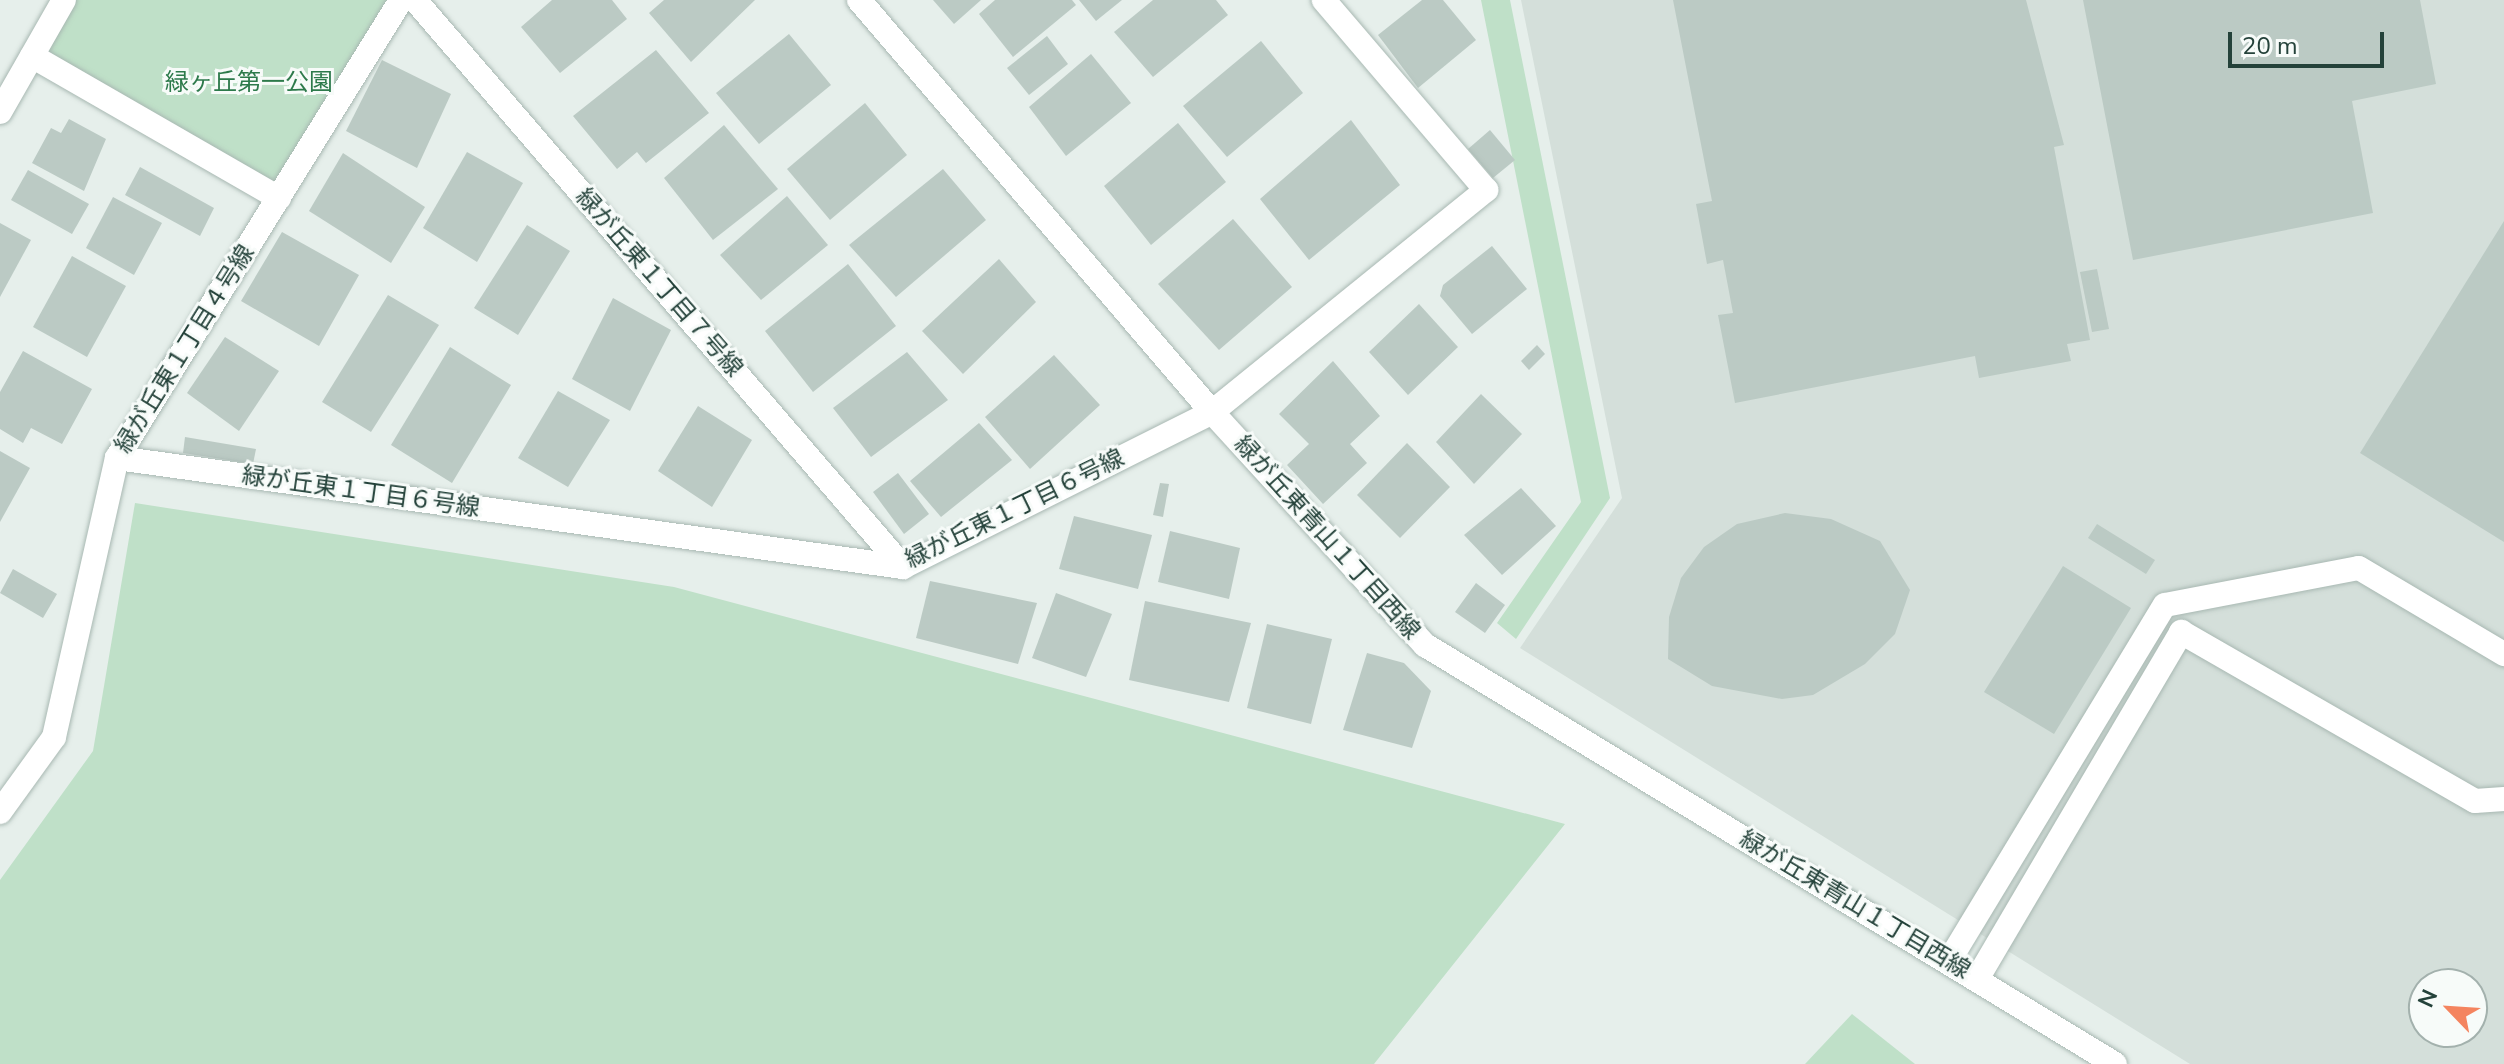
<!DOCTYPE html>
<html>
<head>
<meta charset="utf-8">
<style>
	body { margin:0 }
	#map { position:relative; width:2504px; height:1064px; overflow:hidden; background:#e6efeb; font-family:"Nunito Sans","Noto Sans JP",sans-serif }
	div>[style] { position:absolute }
	.built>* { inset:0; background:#d4dfda }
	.green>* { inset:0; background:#bfe0c8 }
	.building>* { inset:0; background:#bbcac4 }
	.roads { filter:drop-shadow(0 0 2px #a8b8b2) drop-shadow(0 0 2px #a8b8b2) }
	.lane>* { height:24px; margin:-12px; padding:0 12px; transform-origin:12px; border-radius:12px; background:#fff }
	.street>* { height:24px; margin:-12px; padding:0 12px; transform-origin:12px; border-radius:12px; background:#fff }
	.secondary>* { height:24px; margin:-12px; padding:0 12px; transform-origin:12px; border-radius:12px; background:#fff }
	span { translate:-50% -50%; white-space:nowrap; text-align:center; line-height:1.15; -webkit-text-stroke:6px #f7fbf9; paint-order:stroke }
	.park-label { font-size:24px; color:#2d7a4b }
	.street-label { font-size:24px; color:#24423a }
	.north { position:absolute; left:2408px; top:968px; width:80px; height:80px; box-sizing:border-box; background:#f7fbf9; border:2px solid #a3b1ad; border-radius:50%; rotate:295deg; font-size:22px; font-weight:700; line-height:32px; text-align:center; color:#24423a }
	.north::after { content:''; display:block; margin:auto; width:28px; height:36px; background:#f4845f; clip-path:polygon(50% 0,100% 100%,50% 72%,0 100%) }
	.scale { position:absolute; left:2228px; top:32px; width:156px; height:36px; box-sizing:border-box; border:4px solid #24423a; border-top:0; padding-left:10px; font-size:24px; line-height:28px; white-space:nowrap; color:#24423a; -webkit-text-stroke:6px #f7fbf9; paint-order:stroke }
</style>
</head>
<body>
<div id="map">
	<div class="built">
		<i style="clip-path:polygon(evenodd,1521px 0,2504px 0,2504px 1064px,2190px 1064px,1520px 648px,1622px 498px,1521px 0,2424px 984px,2472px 984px,2472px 1032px,2424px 1032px,2424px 984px)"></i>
	</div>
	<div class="green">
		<i style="clip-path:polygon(64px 0,390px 0,279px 198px,32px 56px)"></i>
		<i style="clip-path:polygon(1481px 0,1510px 0,1610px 498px,1516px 639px,1497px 623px,1581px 502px)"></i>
		<i style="clip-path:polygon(135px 503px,674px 587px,1565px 824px,1374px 1064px,0 1064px,0 880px,93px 751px)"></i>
		<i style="clip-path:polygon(1852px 1014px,1915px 1064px,1805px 1064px)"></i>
	</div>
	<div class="building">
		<i style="clip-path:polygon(552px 0,612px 0,627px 19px,560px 73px,521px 27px)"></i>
		<i style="clip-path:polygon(664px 0,755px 0,691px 62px,649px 13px)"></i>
		<i style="clip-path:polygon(933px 0,981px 0,954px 24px)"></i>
		<i style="clip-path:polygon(995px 0,1072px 0,1076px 5px,1013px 57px,979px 14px)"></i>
		<i style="clip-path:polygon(1079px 0,1122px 0,1096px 21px)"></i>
		<i style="clip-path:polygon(1153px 0,1216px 0,1228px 15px,1153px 77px,1114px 32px)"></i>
		<i style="clip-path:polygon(1422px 0,1443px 0,1476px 40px,1418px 88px,1378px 35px)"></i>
		<i style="clip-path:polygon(1673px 0,2026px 0,2064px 145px,2054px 147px,2090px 340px,2067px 344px,2071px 361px,1979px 378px,1975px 356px,1735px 403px,1718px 315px,1733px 313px,1723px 260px,1707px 264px,1696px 204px,1712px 201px)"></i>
		<i style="clip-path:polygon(2083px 0,2420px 0,2436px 84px,2352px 101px,2373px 213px,2133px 260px)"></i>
		<i style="clip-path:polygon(789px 34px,831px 85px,759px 144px,716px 93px)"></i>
		<i style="clip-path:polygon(1047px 36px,1068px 64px,1029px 95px,1007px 68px)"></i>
		<i style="clip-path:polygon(1261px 41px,1303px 93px,1227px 157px,1183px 106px)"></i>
		<i style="clip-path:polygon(656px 50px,709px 113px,646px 163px,637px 152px,617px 169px,573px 116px)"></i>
		<i style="clip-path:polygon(1091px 54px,1131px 103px,1066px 156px,1029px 107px)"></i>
		<i style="clip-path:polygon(382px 60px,451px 94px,417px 168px,346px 131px)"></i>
		<i style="clip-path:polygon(865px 103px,907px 155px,830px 220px,787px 169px)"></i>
		<i style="clip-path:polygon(69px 119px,106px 139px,84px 191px,32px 163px,51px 128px,61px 133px)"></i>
		<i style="clip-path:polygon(1351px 120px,1400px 185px,1309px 260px,1260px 199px)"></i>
		<i style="clip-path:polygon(1178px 123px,1226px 182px,1151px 245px,1104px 186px)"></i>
		<i style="clip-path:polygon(724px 125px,778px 189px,713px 240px,664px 178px)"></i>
		<i style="clip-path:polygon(1490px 130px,1515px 160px,1493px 178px,1468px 149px)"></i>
		<i style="clip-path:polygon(467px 152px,523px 183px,477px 262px,423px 228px)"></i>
		<i style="clip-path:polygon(343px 153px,425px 207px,391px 263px,309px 211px)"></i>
		<i style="clip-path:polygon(140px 167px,214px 208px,200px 236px,125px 195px)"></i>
		<i style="clip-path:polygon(943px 169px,986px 220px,896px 297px,849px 245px)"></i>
		<i style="clip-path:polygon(28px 170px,89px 204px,72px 234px,11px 200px)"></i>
		<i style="clip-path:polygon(787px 196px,828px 245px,761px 300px,720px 255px)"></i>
		<i style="clip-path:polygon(113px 197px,162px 223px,134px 275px,86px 248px)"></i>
		<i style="clip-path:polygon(1233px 219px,1292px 287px,1219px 350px,1158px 284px)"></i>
		<i style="clip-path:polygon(2504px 221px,2504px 542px,2360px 453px)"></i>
		<i style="clip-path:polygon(0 223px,31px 240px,0 297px)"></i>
		<i style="clip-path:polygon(527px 225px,570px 251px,518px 335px,474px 308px)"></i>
		<i style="clip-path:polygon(282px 232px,359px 275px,319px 346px,241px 301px)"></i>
		<i style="clip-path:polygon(1492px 246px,1527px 289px,1472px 334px,1440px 296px,1443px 285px)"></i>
		<i style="clip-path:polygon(72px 256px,126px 286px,87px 357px,33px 327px)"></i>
		<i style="clip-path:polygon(999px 259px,1036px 302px,963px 374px,922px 331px)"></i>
		<i style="clip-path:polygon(848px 264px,896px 326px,813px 392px,765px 331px)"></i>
		<i style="clip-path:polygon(2097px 269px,2109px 329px,2092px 332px,2080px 272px)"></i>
		<i style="clip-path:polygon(388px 295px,439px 325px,371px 432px,322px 402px)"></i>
		<i style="clip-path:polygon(613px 298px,671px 330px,630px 411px,572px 379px)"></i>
		<i style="clip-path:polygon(1419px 304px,1458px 347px,1408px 395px,1369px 352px)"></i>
		<i style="clip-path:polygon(225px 337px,279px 371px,239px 431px,187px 393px)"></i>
		<i style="clip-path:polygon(1537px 345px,1545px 354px,1529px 370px,1521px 361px)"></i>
		<i style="clip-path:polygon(450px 347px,511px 385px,452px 483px,391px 445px)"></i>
		<i style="clip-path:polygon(23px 351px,92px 389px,62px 444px,31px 428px,23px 443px,0 429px,0 392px)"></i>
		<i style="clip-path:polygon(907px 352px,948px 400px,871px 457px,833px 408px)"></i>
		<i style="clip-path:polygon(1054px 355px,1100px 405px,1030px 469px,985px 417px)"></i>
		<i style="clip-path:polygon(1333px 361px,1380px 416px,1350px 444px,1367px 463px,1323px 504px,1287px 465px,1309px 444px,1279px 414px)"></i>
		<i style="clip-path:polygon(558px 391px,610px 420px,568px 487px,518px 458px)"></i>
		<i style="clip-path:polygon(1481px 394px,1522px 434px,1474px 484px,1436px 442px)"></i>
		<i style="clip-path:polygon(698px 406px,752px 440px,712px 507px,658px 471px)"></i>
		<i style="clip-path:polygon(979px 423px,1012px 460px,941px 517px,910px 481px)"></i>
		<i style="clip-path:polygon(185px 437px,256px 449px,253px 464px,183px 453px)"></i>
		<i style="clip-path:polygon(1407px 443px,1450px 487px,1400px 538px,1357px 495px)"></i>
		<i style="clip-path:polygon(0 451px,30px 468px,0 522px)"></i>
		<i style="clip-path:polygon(898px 473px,929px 514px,904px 534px,873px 492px)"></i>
		<i style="clip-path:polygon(1160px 483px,1169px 484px,1163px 517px,1153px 515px)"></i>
		<i style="clip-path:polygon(1521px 488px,1556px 526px,1502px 575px,1464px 535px)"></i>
		<i style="clip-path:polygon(1785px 513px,1831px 519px,1880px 541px,1910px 590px,1895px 634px,1865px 664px,1813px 695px,1782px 699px,1712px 686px,1668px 659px,1669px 617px,1681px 578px,1704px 547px,1737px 524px)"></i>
		<i style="clip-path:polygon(1074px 516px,1152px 535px,1138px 589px,1059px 569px)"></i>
		<i style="clip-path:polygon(2097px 524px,2155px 560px,2146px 574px,2088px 538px)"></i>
		<i style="clip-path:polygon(1170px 531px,1240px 548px,1229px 599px,1158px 582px)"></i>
		<i style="clip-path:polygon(2063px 566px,2131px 608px,2054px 734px,1984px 692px)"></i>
		<i style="clip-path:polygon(13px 569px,57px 594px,43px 618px,0 593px)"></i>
		<i style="clip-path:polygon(930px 581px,1037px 603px,1018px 664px,916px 638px)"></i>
		<i style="clip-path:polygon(1476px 583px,1505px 605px,1485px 633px,1455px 612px)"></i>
		<i style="clip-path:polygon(1056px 593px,1112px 614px,1086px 677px,1032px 658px)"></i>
		<i style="clip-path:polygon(1145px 601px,1251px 623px,1229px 702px,1129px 680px)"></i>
		<i style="clip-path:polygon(1267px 624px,1332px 639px,1311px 724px,1247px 708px)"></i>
		<i style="clip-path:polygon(1367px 653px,1404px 663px,1431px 691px,1412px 748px,1343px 730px)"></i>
	</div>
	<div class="roads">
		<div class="lane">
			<i style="left:1949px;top:961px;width:416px;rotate:-58.8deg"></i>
			<i style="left:2165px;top:605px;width:197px;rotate:-10.8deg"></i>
			<i style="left:2359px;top:568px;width:169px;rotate:30.7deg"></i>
			<i style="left:1977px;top:979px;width:403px;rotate:-59.5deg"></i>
			<i style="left:2181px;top:632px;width:339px;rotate:29.9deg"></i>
			<i style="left:2475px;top:801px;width:29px;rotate:-4deg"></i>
		</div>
		<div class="street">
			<i style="left:415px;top:0;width:748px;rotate:49.28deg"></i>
			<i style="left:32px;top:56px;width:285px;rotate:29.9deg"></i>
			<i style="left:0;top:112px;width:129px;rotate:-60.3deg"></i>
			<i style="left:117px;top:458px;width:794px;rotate:7.9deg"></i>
			<i style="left:903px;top:567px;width:346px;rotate:-26.6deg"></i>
			<i style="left:1212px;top:412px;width:353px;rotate:-39deg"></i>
			<i style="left:1486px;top:190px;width:250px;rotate:-130.5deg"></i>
			<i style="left:0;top:812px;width:92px;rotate:-54.2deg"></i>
			<i style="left:54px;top:737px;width:286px;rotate:-77.3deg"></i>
			<i style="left:117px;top:458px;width:539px;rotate:-58.2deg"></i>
		</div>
		<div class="secondary">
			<i style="left:859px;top:0;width:543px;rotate:49.41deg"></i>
			<i style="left:1212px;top:412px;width:316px;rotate:47.6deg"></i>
			<i style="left:1425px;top:645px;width:807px;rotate:31.27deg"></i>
		</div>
	</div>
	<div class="park-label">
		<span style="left:249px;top:83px">緑ヶ丘第一公園</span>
	</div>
	<div class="street-label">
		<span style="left:659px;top:283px;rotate:49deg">緑が丘東１丁目７号線</span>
		<span style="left:185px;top:349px;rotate:-58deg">緑が丘東１丁目４号線</span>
		<span style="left:361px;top:492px;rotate:8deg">緑が丘東１丁目６号線</span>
		<span style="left:1015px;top:509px;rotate:-26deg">緑が丘東１丁目６号線</span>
		<span style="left:1327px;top:538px;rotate:48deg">緑が丘東青山１丁目西線</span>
		<span style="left:1855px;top:905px;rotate:31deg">緑が丘東青山１丁目西線</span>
	</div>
	<div class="north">N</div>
	<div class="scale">20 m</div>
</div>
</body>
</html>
